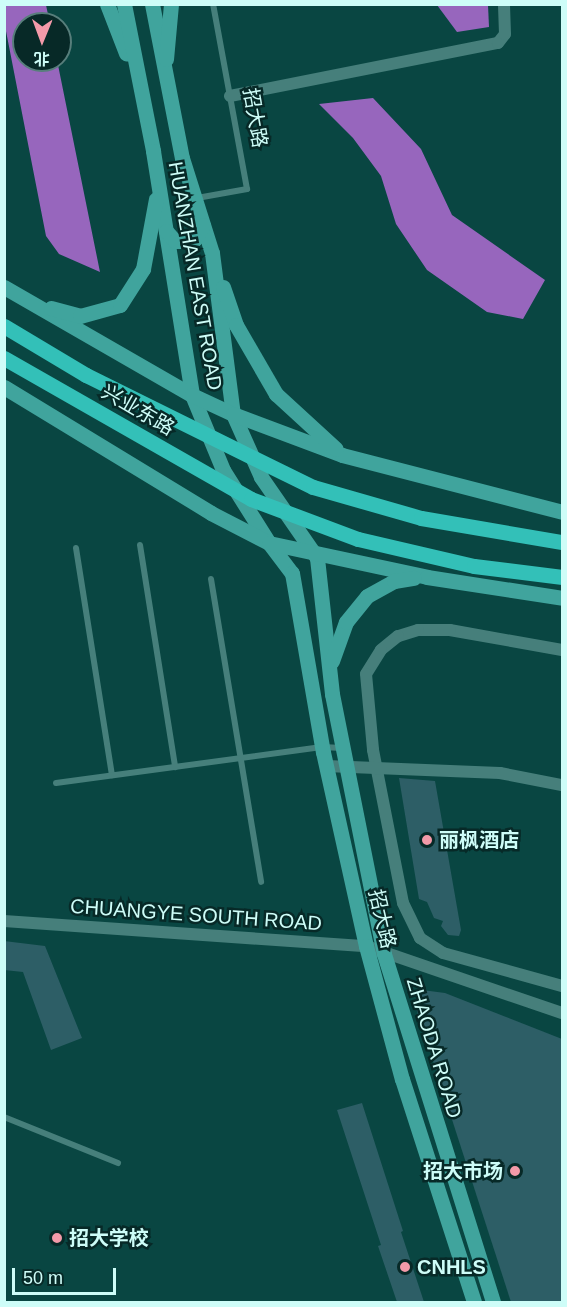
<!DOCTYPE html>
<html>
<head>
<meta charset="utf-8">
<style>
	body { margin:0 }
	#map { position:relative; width:567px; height:1307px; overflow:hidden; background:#094642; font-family:Helvetica,"Noto Sans SC",sans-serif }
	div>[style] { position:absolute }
	.water>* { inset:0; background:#9766bd }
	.building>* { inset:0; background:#2d5e66 }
	.lane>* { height:6px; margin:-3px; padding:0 3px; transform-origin:3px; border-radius:3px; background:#467f7b }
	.street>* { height:12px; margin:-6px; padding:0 6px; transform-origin:6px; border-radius:6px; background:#467f7b }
	.secondary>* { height:15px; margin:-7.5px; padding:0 7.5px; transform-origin:7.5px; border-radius:7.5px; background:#40a49d }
	.primary-bridge>* { height:15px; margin:-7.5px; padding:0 7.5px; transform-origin:7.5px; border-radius:7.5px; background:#33c0b8 }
	.dots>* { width:16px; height:16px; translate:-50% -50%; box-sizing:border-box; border:3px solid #072927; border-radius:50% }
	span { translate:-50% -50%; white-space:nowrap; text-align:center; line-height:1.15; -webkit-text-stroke:5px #072927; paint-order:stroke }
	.street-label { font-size:20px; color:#cefdf8 }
	.poi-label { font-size:20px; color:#cefdf8; font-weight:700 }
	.left { translate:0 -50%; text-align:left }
	.right { translate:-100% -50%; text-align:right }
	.frame { position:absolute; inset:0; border:6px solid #cefdf8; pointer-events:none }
	.north { position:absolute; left:12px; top:12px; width:60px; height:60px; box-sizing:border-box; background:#072927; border:2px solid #577e7b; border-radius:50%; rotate:181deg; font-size:16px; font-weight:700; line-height:24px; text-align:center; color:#cefdf8 }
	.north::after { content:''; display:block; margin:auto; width:21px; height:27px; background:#f39aa9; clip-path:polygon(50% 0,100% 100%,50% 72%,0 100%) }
	.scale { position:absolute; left:12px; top:1268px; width:104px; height:27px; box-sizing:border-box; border:3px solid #cefdf8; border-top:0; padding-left:8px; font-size:18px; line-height:21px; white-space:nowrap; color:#cefdf8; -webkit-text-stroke:4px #072927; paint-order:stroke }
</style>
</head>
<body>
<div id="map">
	<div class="water">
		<i style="clip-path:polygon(4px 5px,46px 5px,50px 24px,24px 24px,24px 60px,57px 60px,100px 272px,59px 254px,46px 236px,5px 26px)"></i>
		<i style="clip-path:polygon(437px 5px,488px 5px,489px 27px,457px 32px)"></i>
		<i style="clip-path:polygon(373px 98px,421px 149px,452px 215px,545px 280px,523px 319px,487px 312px,427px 270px,396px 224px,381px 176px,353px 138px,319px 104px)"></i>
	</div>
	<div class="building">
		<i style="clip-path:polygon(399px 778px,435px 781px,461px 930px,459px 936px,448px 935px,441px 926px,443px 921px,434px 918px,427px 902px,419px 899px)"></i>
		<i style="clip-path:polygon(4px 941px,45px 946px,82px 1038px,51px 1050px,23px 972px,4px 970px)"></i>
		<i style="clip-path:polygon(422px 990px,445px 993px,562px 1039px,562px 1302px,511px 1302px,414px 1002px)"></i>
		<i style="clip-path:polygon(362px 1103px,403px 1231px,401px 1232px,424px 1302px,397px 1302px,378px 1246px,381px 1245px,337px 1110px)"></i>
	</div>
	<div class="lane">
		<i style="left:197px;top:198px;width:51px;rotate:-10.2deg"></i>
		<i style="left:247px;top:189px;width:188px;rotate:-100.4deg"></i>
		<i style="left:140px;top:545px;width:225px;rotate:81deg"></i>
		<i style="left:76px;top:548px;width:230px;rotate:81deg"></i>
		<i style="left:211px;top:579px;width:307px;rotate:80.6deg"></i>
		<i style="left:56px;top:783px;width:268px;rotate:-7.7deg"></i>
		<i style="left:322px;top:747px;width:20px;rotate:3deg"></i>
		<i style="left:4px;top:1117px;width:123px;rotate:22deg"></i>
	</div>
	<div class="street">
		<i style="left:230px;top:96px;width:273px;rotate:-11.2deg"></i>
		<i style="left:498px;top:43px;width:11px;rotate:-52deg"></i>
		<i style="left:505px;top:34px;width:30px;rotate:-92deg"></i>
		<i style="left:562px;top:650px;width:114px;rotate:-169.9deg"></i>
		<i style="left:450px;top:630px;width:32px;rotate:180deg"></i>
		<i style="left:418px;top:630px;width:21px;rotate:163deg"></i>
		<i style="left:398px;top:636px;width:22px;rotate:141deg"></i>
		<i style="left:381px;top:650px;width:28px;rotate:122deg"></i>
		<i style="left:366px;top:674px;width:76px;rotate:84.7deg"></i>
		<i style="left:373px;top:750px;width:156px;rotate:78.9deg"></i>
		<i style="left:403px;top:903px;width:39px;rotate:64deg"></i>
		<i style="left:420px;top:938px;width:27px;rotate:33deg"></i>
		<i style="left:443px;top:953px;width:123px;rotate:15.5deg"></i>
		<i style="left:326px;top:766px;width:174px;rotate:2.3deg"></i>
		<i style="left:500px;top:773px;width:63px;rotate:11deg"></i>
		<i style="left:4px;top:921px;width:363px;rotate:4deg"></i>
		<i style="left:366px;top:946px;width:207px;rotate:18.9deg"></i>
	</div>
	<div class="secondary">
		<i style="left:107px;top:4px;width:53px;rotate:68.8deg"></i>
		<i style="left:124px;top:4px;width:150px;rotate:78.8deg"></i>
		<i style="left:153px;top:151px;width:247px;rotate:80.9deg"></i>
		<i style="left:192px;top:395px;width:81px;rotate:67.5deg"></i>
		<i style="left:223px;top:470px;width:86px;rotate:57.8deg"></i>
		<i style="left:269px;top:543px;width:38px;rotate:53deg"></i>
		<i style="left:292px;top:573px;width:182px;rotate:80.2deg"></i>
		<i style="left:323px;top:752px;width:199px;rotate:77.5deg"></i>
		<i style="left:366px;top:946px;width:138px;rotate:74.9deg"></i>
		<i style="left:402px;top:1079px;width:234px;rotate:72.1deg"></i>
		<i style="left:152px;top:4px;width:157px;rotate:79deg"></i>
		<i style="left:182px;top:158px;width:100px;rotate:72.5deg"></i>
		<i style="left:212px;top:253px;width:162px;rotate:82.6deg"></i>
		<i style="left:233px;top:414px;width:69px;rotate:66deg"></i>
		<i style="left:261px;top:477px;width:98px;rotate:55.3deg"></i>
		<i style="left:317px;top:558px;width:137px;rotate:83.7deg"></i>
		<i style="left:332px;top:694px;width:265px;rotate:78.7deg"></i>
		<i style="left:384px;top:954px;width:365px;rotate:72.6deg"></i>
		<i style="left:166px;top:59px;width:55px;rotate:-84.8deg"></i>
		<i style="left:166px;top:231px;width:13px;rotate:48deg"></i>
		<i style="left:175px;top:241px;width:13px"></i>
		<i style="left:188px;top:241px;width:7px;rotate:-16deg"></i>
		<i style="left:195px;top:239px;width:16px;rotate:-60deg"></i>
		<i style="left:4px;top:287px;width:217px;rotate:29.9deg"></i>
		<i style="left:192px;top:395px;width:45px;rotate:24.9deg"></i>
		<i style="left:233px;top:414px;width:116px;rotate:20.6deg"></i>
		<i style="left:342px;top:455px;width:227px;rotate:14.5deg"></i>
		<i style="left:223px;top:287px;width:40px;rotate:71.1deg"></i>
		<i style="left:236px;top:325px;width:80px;rotate:59.9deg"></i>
		<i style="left:276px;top:394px;width:81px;rotate:42.5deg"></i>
		<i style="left:51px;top:308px;width:30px;rotate:15deg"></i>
		<i style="left:80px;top:316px;width:41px;rotate:-15.4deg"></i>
		<i style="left:120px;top:305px;width:43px;rotate:-57.4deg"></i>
		<i style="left:143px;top:269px;width:71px;rotate:-79.5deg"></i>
		<i style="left:4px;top:387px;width:242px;rotate:31.3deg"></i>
		<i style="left:211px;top:513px;width:65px;rotate:27.3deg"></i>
		<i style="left:269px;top:543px;width:162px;rotate:12.1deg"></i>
		<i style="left:427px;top:577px;width:137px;rotate:8.8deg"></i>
		<i style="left:332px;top:661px;width:41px;rotate:-70.3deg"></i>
		<i style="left:346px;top:622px;width:33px;rotate:-51deg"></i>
		<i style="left:367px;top:596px;width:31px;rotate:-29deg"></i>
		<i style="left:394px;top:581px;width:20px;rotate:-9deg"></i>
	</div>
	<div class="primary-bridge">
		<i style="left:4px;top:326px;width:96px;rotate:30.9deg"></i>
		<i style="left:86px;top:375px;width:253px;rotate:26.3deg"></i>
		<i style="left:313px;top:487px;width:112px;rotate:16deg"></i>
		<i style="left:421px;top:518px;width:143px;rotate:9.7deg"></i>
		<i style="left:4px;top:358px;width:284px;rotate:29.7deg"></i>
		<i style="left:251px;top:499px;width:114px;rotate:20.5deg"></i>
		<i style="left:358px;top:539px;width:119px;rotate:13.1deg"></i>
		<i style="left:474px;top:566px;width:89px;rotate:7.1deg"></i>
	</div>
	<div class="dots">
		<i style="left:427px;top:840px;background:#f39aa9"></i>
		<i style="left:515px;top:1171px;background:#f39aa9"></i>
		<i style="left:57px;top:1238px;background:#f39aa9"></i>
		<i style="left:405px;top:1267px;background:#f39aa9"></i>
	</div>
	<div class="street-label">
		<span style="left:255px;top:118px;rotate:80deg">招大路</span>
		<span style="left:195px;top:276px;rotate:80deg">HUANZHAN EAST ROAD</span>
		<span style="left:138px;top:410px;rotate:30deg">兴业东路</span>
		<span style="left:196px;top:915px;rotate:4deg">CHUANGYE SOUTH ROAD</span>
		<span style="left:382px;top:919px;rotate:77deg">招大路</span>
		<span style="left:434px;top:1048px;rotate:73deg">ZHAODA ROAD</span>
	</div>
	<div class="poi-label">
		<span class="left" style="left:439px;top:840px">丽枫酒店</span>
		<span class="right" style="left:503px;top:1171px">招大市场</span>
		<span class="left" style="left:69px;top:1238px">招大学校</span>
		<span class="left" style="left:417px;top:1267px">CNHLS</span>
	</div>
	<div class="frame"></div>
	<div class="north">北</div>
	<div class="scale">50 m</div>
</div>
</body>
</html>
